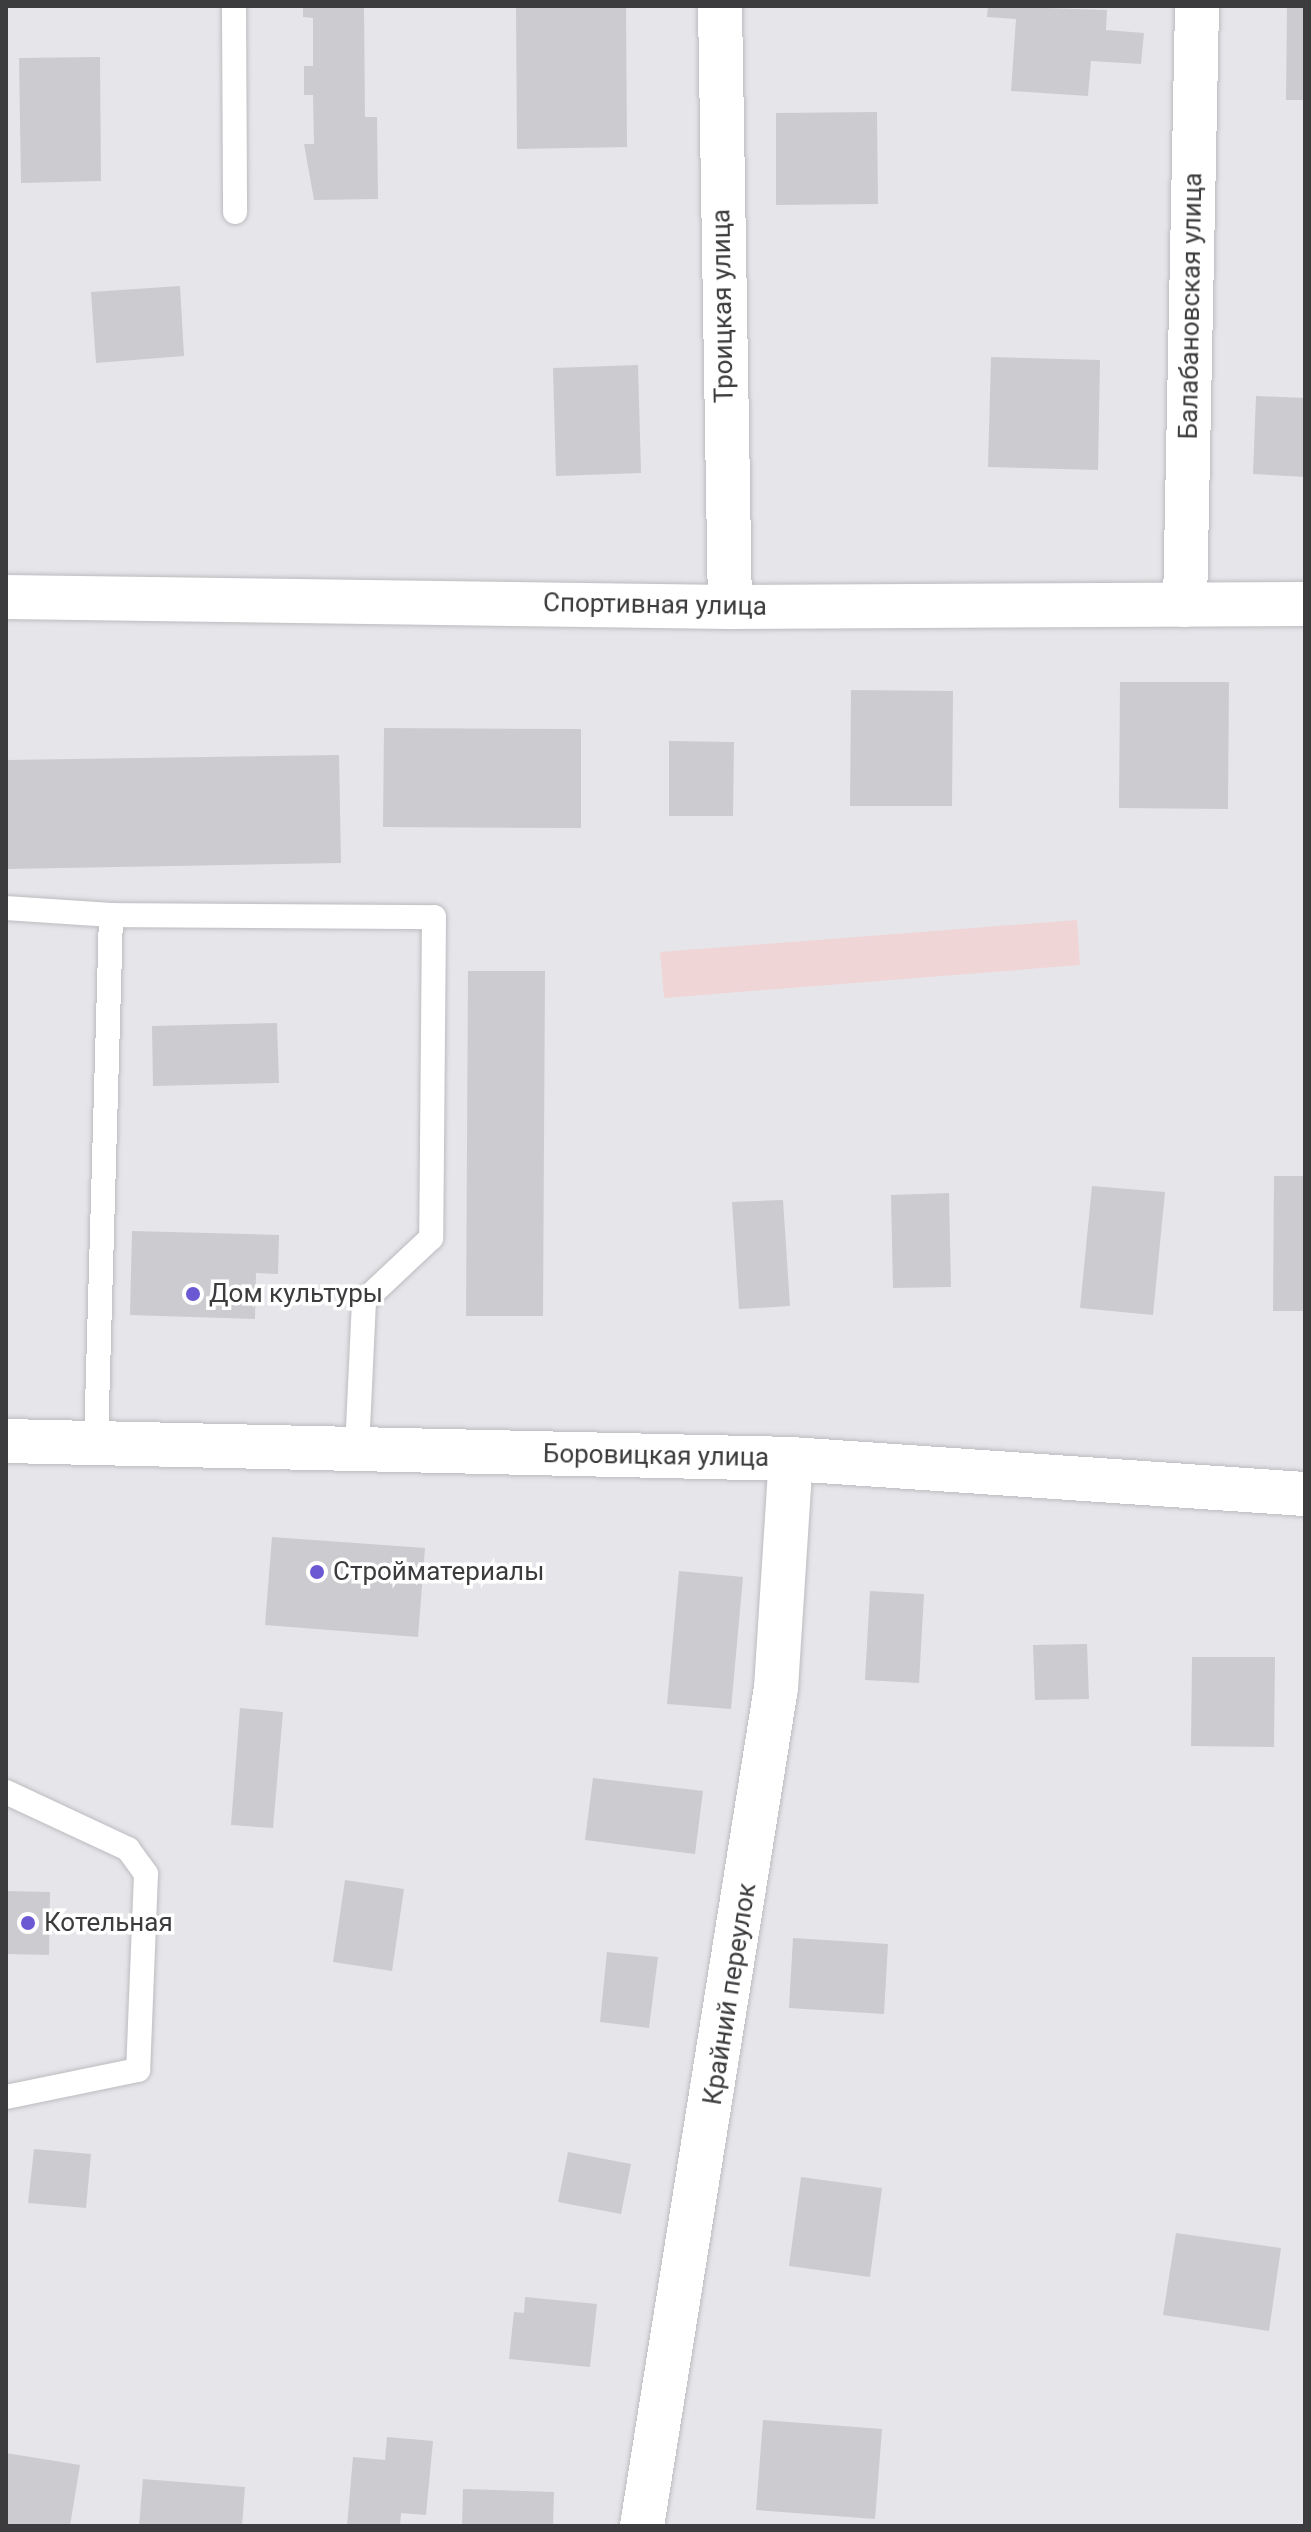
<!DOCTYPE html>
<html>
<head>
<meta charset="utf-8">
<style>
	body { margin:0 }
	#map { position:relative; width:1311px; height:2532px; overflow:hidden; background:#e6e6ea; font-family:Roboto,sans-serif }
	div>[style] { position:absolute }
	.industrial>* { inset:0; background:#f0d5d7 }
	.building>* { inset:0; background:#cccbcf }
	.roads { filter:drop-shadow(0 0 2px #bcbcc0) drop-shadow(0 0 2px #bcbcc0) }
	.service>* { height:24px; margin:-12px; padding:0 12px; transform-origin:12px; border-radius:12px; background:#fff }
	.minor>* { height:44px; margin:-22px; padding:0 22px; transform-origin:22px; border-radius:22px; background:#fff }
	.tertiary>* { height:44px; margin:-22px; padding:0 22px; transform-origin:22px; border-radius:22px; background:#fff }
	.dots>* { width:22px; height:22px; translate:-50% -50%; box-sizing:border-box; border:4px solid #fff; border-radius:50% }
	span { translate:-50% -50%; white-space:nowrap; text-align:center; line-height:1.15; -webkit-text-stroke:7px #fff; paint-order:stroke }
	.street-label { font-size:26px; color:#3c3c3e }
	.poi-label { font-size:26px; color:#3c3c3e }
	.left { translate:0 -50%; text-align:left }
	.frame { position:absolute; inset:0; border:8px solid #3c3c3e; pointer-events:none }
</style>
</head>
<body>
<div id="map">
	<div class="industrial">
		<i style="clip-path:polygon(1077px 920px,1080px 965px,664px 998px,660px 952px)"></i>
	</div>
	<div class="building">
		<i style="clip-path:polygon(303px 6px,364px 6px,365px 117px,377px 117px,378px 199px,314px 200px,304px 144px,314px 144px,313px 95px,304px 95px,304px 66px,313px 66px,313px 18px,303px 17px)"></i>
		<i style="clip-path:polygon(516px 6px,626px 6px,627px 147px,517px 149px)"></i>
		<i style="clip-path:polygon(988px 6px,1107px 10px,1106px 30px,1144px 33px,1141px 64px,1091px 61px,1088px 96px,1011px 91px,1016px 19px,987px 17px)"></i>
		<i style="clip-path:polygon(1287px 6px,1305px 6px,1305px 100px,1286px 100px)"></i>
		<i style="clip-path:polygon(100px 57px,101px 181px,21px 183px,19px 58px)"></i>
		<i style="clip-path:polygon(877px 112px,878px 204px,776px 205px,776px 113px)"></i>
		<i style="clip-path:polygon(180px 286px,184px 356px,96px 363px,91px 292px)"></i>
		<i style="clip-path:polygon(991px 357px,1100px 360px,1098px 470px,988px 467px)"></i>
		<i style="clip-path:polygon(638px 365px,641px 473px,556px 476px,553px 368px)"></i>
		<i style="clip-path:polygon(1256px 396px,1305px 398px,1305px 477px,1253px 474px)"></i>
		<i style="clip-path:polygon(1120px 682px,1229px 682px,1228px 809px,1119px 808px)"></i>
		<i style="clip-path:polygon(851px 690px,953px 691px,952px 806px,850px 806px)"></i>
		<i style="clip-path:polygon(384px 728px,581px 729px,581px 828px,383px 827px)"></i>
		<i style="clip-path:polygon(669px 741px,734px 742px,733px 816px,669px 816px)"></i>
		<i style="clip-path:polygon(339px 755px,341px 863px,6px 869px,6px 760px)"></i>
		<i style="clip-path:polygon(468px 971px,545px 971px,543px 1316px,466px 1316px)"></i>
		<i style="clip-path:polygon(277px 1023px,279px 1083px,153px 1086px,152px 1026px)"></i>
		<i style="clip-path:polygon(1274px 1176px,1305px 1176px,1305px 1311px,1273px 1311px)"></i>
		<i style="clip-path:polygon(1092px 1186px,1165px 1192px,1153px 1315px,1080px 1308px)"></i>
		<i style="clip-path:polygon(949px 1193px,951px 1287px,893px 1288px,891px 1195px)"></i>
		<i style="clip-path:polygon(783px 1200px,790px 1306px,739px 1309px,732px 1202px)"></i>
		<i style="clip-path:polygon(132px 1231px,279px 1235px,278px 1274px,256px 1273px,255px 1319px,130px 1315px)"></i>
		<i style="clip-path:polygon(272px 1537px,425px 1548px,418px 1637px,265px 1625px)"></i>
		<i style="clip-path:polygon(679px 1571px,743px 1577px,731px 1709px,667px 1704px)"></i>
		<i style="clip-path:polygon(870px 1591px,924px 1594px,919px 1683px,865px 1680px)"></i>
		<i style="clip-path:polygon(1087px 1644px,1089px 1699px,1035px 1700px,1033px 1645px)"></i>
		<i style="clip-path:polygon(1192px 1657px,1275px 1657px,1274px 1747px,1191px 1746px)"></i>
		<i style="clip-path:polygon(240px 1708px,283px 1712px,273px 1828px,231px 1825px)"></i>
		<i style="clip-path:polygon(593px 1778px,703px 1791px,695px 1854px,585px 1840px)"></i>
		<i style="clip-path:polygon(345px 1880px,404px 1889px,392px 1971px,333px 1962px)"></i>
		<i style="clip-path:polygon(6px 1891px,50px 1892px,49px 1955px,6px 1954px)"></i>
		<i style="clip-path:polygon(793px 1938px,888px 1944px,884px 2014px,789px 2008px)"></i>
		<i style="clip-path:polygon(607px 1952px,658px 1957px,649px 2028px,600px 2022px)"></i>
		<i style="clip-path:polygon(34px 2149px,91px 2154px,86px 2208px,28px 2203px)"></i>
		<i style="clip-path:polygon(568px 2152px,631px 2164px,621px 2214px,558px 2202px)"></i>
		<i style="clip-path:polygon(801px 2177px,882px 2188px,870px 2277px,789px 2266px)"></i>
		<i style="clip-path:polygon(1176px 2233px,1281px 2248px,1269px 2331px,1163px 2315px)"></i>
		<i style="clip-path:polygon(525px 2297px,597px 2304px,590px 2367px,509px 2359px,514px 2312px,524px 2313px)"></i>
		<i style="clip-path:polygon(763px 2420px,882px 2429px,875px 2519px,756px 2510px)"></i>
		<i style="clip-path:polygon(387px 2437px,433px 2441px,426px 2515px,401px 2513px,400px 2526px,347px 2526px,353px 2457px,385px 2460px)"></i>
		<i style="clip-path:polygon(6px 2453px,80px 2465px,70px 2526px,6px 2526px)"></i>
		<i style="clip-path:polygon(143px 2479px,245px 2487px,242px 2526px,139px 2526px)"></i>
		<i style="clip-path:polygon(463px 2489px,554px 2492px,553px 2526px,462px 2526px)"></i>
	</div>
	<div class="roads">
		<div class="service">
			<i style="left:234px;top:6px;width:206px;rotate:89.7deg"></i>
			<i style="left:6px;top:908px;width:105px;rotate:3.8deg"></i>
			<i style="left:96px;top:1443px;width:528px;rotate:-88.37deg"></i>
			<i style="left:111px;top:915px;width:323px;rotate:0.4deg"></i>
			<i style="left:434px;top:917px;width:321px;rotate:90.5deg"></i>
			<i style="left:431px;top:1238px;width:92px;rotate:136.8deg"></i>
			<i style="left:364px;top:1301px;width:148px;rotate:92.7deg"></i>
			<i style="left:6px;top:1792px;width:135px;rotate:25deg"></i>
			<i style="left:128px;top:1849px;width:31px;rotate:54deg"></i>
			<i style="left:146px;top:1874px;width:196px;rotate:92.3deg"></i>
			<i style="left:138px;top:2070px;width:135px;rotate:168.4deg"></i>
		</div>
		<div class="minor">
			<i style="left:720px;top:6px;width:601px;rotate:89.05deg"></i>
			<i style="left:6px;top:597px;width:724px;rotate:0.79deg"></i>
			<i style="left:730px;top:607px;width:575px;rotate:-0.3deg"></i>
			<i style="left:1185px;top:605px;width:599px;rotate:-88.85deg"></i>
			<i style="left:642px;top:2526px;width:849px;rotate:-80.92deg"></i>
			<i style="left:776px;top:1688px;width:229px;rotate:-86.3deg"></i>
		</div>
		<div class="tertiary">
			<i style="left:6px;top:1441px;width:785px;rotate:1.31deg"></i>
			<i style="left:791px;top:1459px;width:515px;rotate:3.9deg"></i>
		</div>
	</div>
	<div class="dots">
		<i style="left:193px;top:1294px;background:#6b59d3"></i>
		<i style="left:317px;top:1572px;background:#6b59d3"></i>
		<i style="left:28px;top:1923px;background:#6b59d3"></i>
	</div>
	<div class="street-label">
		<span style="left:723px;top:306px;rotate:-91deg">Троицкая улица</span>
		<span style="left:1191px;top:306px;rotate:-89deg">Балабановская улица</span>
		<span style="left:655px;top:605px;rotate:1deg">Спортивная улица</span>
		<span style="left:656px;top:1456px;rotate:1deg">Боровицкая улица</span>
		<span style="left:730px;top:1994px;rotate:-81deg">Крайний переулок</span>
	</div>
	<div class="poi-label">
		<span class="left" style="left:209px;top:1294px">Дом культуры</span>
		<span class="left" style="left:333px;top:1572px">Стройматериалы</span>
		<span class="left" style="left:44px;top:1923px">Котельная</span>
	</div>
	<div class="frame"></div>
</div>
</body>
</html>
